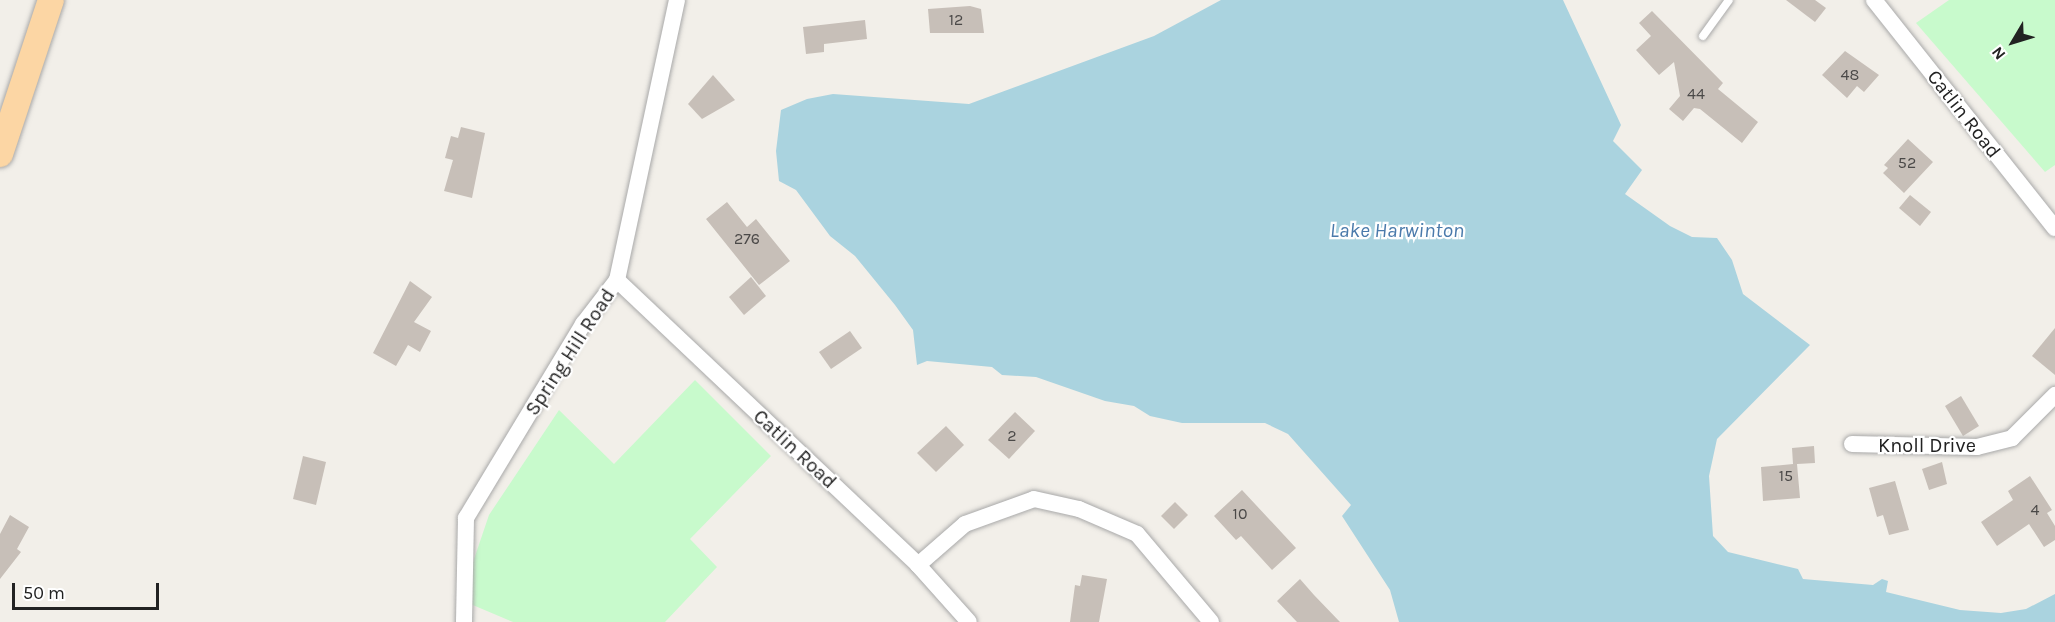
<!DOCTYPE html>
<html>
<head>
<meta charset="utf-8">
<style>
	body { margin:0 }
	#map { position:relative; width:2055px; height:622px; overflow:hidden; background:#f2efe9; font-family:Karla,sans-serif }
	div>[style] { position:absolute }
	.park>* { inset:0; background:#c8facc }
	.water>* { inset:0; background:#aad3df }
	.building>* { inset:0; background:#c7bfb8 }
	.roads { filter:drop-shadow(0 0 2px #a9a9a9) drop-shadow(0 0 2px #a9a9a9) }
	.lane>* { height:8px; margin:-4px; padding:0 4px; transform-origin:4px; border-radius:4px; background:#fff }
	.street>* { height:16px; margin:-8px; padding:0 8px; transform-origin:8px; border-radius:8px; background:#fff }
	.primary>* { height:26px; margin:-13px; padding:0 13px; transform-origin:13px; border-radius:13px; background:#fcd6a4 }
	span { translate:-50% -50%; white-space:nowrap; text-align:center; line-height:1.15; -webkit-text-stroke:4.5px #fff; paint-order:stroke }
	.number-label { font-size:16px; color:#4b4948 }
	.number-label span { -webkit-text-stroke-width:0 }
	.street-label { font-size:20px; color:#222 }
	.water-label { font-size:21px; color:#4a7aab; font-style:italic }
	.north { position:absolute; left:1983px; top:12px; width:60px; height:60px; -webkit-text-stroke:4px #fff; paint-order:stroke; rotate:232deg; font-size:16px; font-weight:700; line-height:24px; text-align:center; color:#222 }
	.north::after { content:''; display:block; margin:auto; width:21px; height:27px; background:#222; clip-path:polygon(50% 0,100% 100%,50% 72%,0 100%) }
	.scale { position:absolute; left:12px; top:583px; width:147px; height:27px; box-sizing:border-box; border:3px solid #222; border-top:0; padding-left:8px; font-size:18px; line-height:21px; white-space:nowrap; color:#222; -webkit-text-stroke:4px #fff; paint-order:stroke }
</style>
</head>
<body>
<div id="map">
	<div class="park">
		<i style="clip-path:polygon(1949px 0,2055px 0,2055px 165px,2045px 172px,1916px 23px)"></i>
		<i style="clip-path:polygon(695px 380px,771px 456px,690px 539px,717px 567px,665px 622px,513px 622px,468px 603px,472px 565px,489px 515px,559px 410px,614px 464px)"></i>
	</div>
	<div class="water">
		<i style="clip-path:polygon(1221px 0,1563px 0,1621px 125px,1613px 141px,1642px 170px,1625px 194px,1670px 226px,1692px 237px,1717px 238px,1732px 260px,1743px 294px,1810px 345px,1717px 439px,1709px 476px,1713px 536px,1728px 552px,1798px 569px,1803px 579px,1873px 585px,1882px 579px,1888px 581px,1886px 592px,1960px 610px,2001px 613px,2026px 609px,2055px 594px,2055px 622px,1399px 622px,1390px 590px,1342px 516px,1351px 505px,1288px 434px,1265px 423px,1182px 423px,1150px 416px,1134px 406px,1105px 401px,1036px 377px,1002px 375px,992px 367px,927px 361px,917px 365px,913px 330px,895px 305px,855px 256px,830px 236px,796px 190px,779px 181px,776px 151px,781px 110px,807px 99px,833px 94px,969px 104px,1154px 36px)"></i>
	</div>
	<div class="building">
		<i style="clip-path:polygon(1786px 0,1815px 0,1826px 8px,1815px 22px)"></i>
		<i style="clip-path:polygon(970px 6px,981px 9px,984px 33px,930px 33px,928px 9px)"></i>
		<i style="clip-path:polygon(1652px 11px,1723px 83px,1718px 89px,1758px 122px,1742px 143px,1700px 109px,1694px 108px,1683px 121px,1669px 109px,1680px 96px,1674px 62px,1659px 75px,1636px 50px,1651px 36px,1639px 23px)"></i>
		<i style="clip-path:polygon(865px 20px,867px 39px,824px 44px,824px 52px,806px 54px,803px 27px)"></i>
		<i style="clip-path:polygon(1845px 51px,1879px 75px,1864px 92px,1857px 86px,1847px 98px,1822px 75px)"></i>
		<i style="clip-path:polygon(713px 75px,735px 100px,702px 119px,688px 104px)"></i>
		<i style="clip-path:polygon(461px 127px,485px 133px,472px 198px,444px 191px,453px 160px,445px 158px,451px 136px,458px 138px)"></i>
		<i style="clip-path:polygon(1908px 139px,1933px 162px,1904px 193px,1883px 173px,1888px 168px,1884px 165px)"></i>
		<i style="clip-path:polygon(1910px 195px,1931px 212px,1920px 226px,1899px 208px)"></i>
		<i style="clip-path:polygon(727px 202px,747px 227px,756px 219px,790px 261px,759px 285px,706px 219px)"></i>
		<i style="clip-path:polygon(751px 277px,766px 296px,744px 315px,729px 297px)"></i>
		<i style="clip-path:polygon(410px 281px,432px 297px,414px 322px,431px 331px,420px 352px,408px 345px,396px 366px,373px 353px)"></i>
		<i style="clip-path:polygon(2055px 328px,2055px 375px,2032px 356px)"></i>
		<i style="clip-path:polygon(850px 331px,862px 348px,831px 369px,819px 352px)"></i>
		<i style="clip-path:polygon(1961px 396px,1979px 426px,1963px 436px,1945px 406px)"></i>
		<i style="clip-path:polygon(1015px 412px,1035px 431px,1009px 459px,988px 440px)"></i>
		<i style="clip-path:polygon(946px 426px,964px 445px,936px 472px,917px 453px)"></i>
		<i style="clip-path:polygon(1814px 446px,1815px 463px,1797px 464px,1800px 498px,1763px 501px,1761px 467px,1793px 464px,1792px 448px)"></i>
		<i style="clip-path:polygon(303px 456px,326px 462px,316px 505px,293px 499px)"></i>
		<i style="clip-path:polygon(1942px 462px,1947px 484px,1929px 490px,1922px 469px)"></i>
		<i style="clip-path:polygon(2030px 476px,2052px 510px,2047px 513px,2055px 526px,2055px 540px,2044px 547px,2029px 524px,1997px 546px,1981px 522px,2013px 500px,2008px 491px)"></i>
		<i style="clip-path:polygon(1895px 481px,1909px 530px,1889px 535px,1883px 515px,1877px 517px,1869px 488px)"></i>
		<i style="clip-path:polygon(1242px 490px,1296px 548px,1272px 570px,1241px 536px,1236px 540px,1214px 516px)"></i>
		<i style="clip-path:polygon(1175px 502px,1188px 515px,1174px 529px,1161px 516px)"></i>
		<i style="clip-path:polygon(10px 515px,29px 527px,17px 549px,21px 552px,0 579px,0 534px)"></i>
		<i style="clip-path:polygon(1082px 575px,1107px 579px,1099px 622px,1070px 622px,1075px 585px,1080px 586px)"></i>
		<i style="clip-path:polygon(1300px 579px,1314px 595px,1340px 622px,1297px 622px,1277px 601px)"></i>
	</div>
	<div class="roads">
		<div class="lane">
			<i style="left:1703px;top:36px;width:44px;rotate:-54.2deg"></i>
		</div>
		<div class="street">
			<i style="left:1874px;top:0;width:291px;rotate:51.6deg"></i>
			<i style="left:617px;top:280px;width:415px;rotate:43.4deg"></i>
			<i style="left:918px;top:565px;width:76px;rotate:48.2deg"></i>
			<i style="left:1852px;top:444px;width:125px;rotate:1.4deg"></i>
			<i style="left:1977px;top:447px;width:36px;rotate:-14deg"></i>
			<i style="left:2012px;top:438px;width:61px;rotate:-45deg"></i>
			<i style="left:918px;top:565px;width:62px;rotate:-41.1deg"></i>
			<i style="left:965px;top:524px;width:73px;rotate:-19.9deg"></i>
			<i style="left:1034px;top:499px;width:46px;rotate:12.5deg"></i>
			<i style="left:1079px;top:509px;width:63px;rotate:23.3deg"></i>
			<i style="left:1137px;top:534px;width:115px;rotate:49.9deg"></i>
			<i style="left:464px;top:622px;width:104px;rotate:-88.9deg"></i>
			<i style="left:466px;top:518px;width:227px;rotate:-58.9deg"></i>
			<i style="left:583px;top:324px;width:56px;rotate:-52.3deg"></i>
			<i style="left:617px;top:280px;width:286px;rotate:-77.9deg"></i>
		</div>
		<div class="primary">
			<i style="left:0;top:154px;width:162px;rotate:-71.7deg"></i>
		</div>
	</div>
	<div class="number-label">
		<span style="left:956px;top:20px">12</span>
		<span style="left:1850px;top:75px">48</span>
		<span style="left:1696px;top:94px">44</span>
		<span style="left:1907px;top:163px">52</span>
		<span style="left:747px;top:239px">276</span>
		<span style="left:1012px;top:436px">2</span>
		<span style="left:1786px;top:476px">15</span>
		<span style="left:2035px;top:510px">4</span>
		<span style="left:1240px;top:514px">10</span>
	</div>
	<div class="street-label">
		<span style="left:1964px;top:114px;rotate:52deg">Catlin Road</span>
		<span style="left:570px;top:352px;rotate:-57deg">Spring Hill Road</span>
		<span style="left:1927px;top:445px">Knoll Drive</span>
		<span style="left:795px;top:449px;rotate:43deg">Catlin Road</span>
	</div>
	<div class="water-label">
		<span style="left:1397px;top:230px">Lake Harwinton</span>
	</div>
	<div class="north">N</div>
	<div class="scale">50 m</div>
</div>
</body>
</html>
